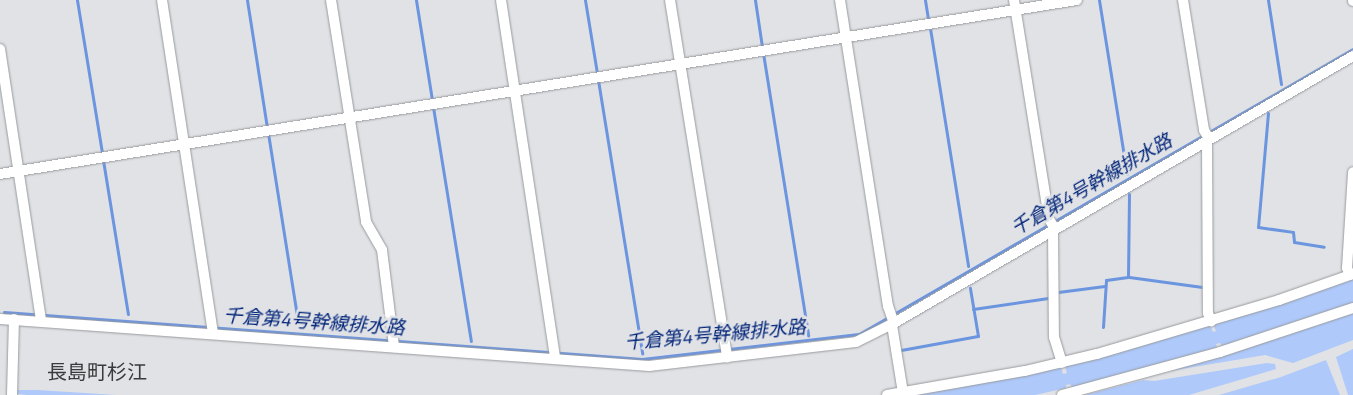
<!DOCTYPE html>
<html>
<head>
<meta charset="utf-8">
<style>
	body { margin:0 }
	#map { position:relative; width:1353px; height:395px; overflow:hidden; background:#e0e2e6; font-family:"Titillium Web","Noto Sans JP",sans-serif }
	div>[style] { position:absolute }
	.green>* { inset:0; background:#aec9fa }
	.stream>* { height:3px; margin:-1.5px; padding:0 1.5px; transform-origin:1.5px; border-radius:1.5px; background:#6c95e0 }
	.roads { filter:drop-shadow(0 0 1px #989a9d) drop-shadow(0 0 1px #989a9d) }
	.street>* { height:10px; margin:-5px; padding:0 5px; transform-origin:5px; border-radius:5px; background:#fff }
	span { translate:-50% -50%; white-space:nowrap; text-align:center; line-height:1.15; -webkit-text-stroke:5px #e0e2e6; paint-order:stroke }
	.water-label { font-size:19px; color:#002479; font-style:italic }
	.quarter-label { font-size:20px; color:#393a3b }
</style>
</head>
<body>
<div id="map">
	<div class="green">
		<i style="clip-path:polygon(1353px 277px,1353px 304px,1222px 346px,1220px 343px,1216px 344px,1217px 347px,1151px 367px,1072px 387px,1070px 384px,1066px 385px,1066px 388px,1035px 395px,908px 395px,1061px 367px,1063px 374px,1067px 373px,1065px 366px,1210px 325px,1213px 332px,1216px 331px,1213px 324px)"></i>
		<i style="clip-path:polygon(1353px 313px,1353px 340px,1293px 363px,1265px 355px,1170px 371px)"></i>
		<i style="clip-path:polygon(1353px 349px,1353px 395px,1348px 395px,1336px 357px)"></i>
		<i style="clip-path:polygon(1326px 360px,1340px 395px,1219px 395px,1281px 377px)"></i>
		<i style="clip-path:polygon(1267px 363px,1275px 364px,1276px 369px,1189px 395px,1085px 395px,1143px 380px,1154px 381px)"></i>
		<i style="clip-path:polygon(16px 390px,37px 390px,116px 395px,27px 395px,18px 394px)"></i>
	</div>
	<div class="stream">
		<i style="left:77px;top:0;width:154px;rotate:80.7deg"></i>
		<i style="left:247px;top:0;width:129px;rotate:81.1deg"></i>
		<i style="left:416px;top:0;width:101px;rotate:80.9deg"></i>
		<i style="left:585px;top:0;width:74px;rotate:80.7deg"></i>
		<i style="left:755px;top:0;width:48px;rotate:81.5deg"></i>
		<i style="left:925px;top:0;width:19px;rotate:81deg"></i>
		<i style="left:1099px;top:0;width:176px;rotate:80.9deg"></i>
		<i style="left:1268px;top:0;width:85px;rotate:81.2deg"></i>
		<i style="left:930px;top:28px;width:241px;rotate:80.9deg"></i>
		<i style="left:763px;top:53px;width:286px;rotate:80.9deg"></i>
		<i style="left:598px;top:80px;width:277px;rotate:80.8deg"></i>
		<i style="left:433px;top:107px;width:237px;rotate:80.8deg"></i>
		<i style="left:1268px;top:113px;width:114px;rotate:95deg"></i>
		<i style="left:1258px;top:227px;width:35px;rotate:8deg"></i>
		<i style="left:1293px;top:232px;width:10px;rotate:84deg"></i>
		<i style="left:1294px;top:242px;width:30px;rotate:9deg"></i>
		<i style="left:268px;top:133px;width:198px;rotate:81deg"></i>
		<i style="left:103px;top:160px;width:156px;rotate:80.8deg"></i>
		<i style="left:1129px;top:277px;width:74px;rotate:7.8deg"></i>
		<i style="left:1058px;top:292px;width:47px;rotate:-7.3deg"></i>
		<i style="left:973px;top:309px;width:76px;rotate:-8.3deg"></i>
		<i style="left:4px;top:312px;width:640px;rotate:4.21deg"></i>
		<i style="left:642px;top:359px;width:218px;rotate:-6.6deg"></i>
		<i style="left:859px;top:334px;width:570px;rotate:-29.98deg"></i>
		<i style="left:1103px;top:327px;width:47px;rotate:-86.3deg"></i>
		<i style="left:1106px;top:280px;width:22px;rotate:-8deg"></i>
		<i style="left:1128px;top:277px;width:83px;rotate:-89.3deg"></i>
		<i style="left:901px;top:350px;width:78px;rotate:-10.3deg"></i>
		<i style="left:978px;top:336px;width:49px;rotate:-99.5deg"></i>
	</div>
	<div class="roads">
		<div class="street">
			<i style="left:162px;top:0;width:337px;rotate:81.3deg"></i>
			<i style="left:331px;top:0;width:225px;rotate:81deg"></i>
			<i style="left:366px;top:222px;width:32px;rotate:60deg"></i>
			<i style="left:382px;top:250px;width:98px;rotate:82.9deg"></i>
			<i style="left:501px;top:0;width:363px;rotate:81.4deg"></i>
			<i style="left:670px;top:0;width:362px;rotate:80.9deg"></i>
			<i style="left:840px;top:0;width:310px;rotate:81.1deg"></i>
			<i style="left:888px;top:306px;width:18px;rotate:71deg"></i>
			<i style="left:1014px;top:0;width:222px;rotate:80.9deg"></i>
			<i style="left:1049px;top:219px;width:12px;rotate:59deg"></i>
			<i style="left:1183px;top:0;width:132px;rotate:80.8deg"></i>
			<i style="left:1204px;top:130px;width:10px;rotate:61deg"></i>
			<i style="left:1353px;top:0;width:1px;rotate:90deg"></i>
			<i style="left:0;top:49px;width:274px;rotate:81.4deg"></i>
			<i style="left:1207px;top:141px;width:172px;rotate:89.7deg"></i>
			<i style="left:1208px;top:313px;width:9px;rotate:69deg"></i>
			<i style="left:0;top:174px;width:1091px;rotate:-9.18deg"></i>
			<i style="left:1053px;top:230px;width:107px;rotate:89.5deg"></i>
			<i style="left:1054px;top:337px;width:27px;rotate:73deg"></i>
			<i style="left:1350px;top:275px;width:8px;rotate:-113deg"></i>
			<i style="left:1347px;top:268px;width:96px;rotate:-86.4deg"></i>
			<i style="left:0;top:319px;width:651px;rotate:4.14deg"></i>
			<i style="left:649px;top:366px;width:208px;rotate:-6.6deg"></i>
			<i style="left:856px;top:342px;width:42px;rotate:-26.6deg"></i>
			<i style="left:894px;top:323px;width:531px;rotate:-30.19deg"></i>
			<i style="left:892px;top:325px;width:69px;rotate:80.8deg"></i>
			<i style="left:12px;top:395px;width:76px;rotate:-88.5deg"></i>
			<i style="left:887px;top:395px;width:140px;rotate:-9.9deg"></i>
			<i style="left:1025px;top:371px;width:74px;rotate:-13.3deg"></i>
			<i style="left:1097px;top:354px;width:190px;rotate:-16.5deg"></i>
			<i style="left:1279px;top:300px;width:78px;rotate:-19.4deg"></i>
			<i style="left:1062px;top:395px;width:164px;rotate:-15.2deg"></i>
			<i style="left:1220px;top:352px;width:140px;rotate:-18.3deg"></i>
		</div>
	</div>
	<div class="water-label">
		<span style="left:1091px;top:184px;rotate:-30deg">千倉第4号幹線排水路</span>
		<span style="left:314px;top:321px;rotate:4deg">千倉第4号幹線排水路</span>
		<span style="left:715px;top:334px;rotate:-5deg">千倉第4号幹線排水路</span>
	</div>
	<div class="quarter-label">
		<span style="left:97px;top:371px">長島町杉江</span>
	</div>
</div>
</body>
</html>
